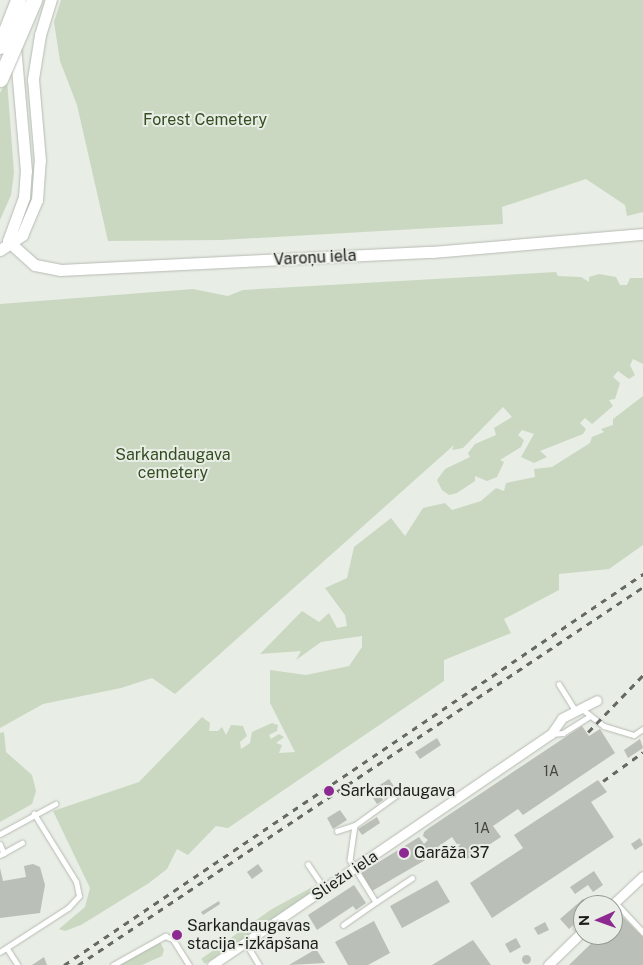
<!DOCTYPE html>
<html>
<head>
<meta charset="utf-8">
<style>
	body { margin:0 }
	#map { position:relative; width:643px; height:965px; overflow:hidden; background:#e8ede5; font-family:"Public Sans",sans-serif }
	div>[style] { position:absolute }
	.green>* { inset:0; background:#cad8c1 }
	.building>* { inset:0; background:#babfb7 }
	.round { border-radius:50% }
	.roads { filter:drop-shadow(0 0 1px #b6bbb3) drop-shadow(0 0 1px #b6bbb3) }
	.service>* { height:4.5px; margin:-2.25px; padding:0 2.25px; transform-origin:2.25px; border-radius:2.25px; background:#fff }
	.minor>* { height:9px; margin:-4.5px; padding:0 4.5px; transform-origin:4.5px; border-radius:4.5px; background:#fff }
	.tertiary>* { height:11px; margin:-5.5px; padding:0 5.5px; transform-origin:5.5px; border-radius:5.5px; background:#fff }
	.rail>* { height:2.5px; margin-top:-1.25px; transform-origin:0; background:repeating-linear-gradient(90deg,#656863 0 6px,transparent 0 12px) }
	.bridges { filter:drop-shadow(0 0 1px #b6bbb3) drop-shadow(0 0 1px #b6bbb3) }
	.primary-bridge>* { height:15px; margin:-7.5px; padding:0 7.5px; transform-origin:7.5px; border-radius:7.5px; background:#fff }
	.dots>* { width:14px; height:14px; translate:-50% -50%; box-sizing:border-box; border:2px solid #e8ede5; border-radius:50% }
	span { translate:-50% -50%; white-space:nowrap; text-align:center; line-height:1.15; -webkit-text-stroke:4px #e8ede5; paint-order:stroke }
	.number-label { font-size:14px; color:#444642 }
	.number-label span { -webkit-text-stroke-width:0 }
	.park-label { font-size:16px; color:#334d20 }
	.street-label { font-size:16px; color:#1c1e1b }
	.poi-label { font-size:16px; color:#1c1e1b }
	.left { translate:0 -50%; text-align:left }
	.north { position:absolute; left:573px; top:895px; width:50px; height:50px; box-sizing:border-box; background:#e8ede5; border:1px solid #969a94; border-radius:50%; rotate:268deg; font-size:14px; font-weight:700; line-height:20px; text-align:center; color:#1c1e1b }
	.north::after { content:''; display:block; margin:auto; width:18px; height:22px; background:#8d2a92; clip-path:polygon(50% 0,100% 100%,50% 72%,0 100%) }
</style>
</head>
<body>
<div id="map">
	<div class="green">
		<i style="clip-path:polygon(61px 0,643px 0,643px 212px,627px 216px,625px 205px,586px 179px,502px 207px,503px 224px,221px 240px,108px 241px,77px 105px,60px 61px,54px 22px)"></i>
		<i style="clip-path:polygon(7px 80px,14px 173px,11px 195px,0 220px,0 93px)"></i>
		<i style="clip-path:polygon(556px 272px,558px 276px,581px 277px,589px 282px,589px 277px,599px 274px,616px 277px,620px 285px,627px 285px,630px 278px,643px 278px,643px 364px,633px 359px,630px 365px,635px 375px,629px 379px,618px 371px,613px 377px,620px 383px,615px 399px,609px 400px,613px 406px,592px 424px,585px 418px,580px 423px,586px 429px,583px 434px,540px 451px,547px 457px,534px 463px,521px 457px,534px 434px,522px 430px,518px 435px,524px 440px,521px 447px,500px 460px,504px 462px,497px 477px,487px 481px,475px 476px,475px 481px,457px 493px,449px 495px,442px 490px,437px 480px,445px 469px,470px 457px,468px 453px,475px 444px,496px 435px,494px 428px,512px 417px,503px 407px,463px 448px,452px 450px,454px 445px,175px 694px,152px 678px,121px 688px,43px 704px,0 728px,0 304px,193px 289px,228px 296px,243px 290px)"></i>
		<i style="clip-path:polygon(643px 396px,643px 545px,609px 569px,559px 574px,559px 590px,504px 619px,511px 633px,444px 660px,444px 681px,228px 828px,216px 826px,188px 855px,177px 849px,167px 869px,149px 883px,81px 925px,65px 931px,59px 929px,85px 907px,90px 888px,53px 811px,139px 782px,202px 717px,210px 723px,209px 731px,218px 731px,222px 727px,226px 735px,231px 725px,243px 726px,247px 736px,240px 742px,241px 749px,250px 743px,252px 732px,272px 723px,278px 725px,277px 731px,269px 735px,271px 739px,279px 734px,284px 737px,276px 743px,282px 745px,279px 753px,295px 752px,270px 703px,270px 670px,306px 675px,349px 666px,362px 647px,362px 636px,321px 642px,296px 660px,301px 651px,260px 654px,302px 611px,319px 622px,329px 613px,337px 628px,347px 626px,345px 615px,325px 588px,347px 578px,354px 547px,391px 518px,405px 536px,423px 508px,445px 503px,452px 510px,481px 501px,496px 488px,504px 491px,506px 483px,535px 477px,534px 469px,552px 467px,590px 443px,592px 437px,604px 432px,601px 429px,613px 425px,613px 419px)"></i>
		<i style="clip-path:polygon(4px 732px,6px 752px,32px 775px,36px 791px,32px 804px,0 822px,0 733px)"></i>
		<i style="clip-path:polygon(316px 885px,318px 888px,205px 964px,201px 959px,272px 909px)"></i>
		<i style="clip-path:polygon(160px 942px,164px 950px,162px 956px,142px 965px,118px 965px)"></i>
	</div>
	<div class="building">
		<i style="clip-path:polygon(582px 726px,589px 736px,600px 729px,615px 753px,523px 815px,518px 809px,493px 826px,501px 837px,467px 859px,452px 837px,429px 853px,427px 859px,372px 891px,361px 873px,419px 837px,424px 844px,428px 840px,423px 836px,424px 832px,429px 828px)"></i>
		<i style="clip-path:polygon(437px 738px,441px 745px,420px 759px,415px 752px)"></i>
		<i style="clip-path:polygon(640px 739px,643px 748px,628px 758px,624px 750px)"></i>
		<i style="clip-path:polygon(389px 779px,397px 791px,381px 797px,383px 800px,377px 804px,369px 792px)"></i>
		<i style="clip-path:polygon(598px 780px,607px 792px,591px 802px,614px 837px,492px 918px,470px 883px,523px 848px,514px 835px)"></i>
		<i style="clip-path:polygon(340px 810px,347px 820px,333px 829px,327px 818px)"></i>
		<i style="clip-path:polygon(377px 817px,380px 823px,362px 835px,358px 829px)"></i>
		<i style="clip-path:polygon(640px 838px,643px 845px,635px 850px,631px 844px)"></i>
		<i style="clip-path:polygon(33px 864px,40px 867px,45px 885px,40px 913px,0 918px,0 868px,3px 881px,26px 877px,24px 866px)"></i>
		<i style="clip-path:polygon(258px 864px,263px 871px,252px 879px,247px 872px)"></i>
		<i style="clip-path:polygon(594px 871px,603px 885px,593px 892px,588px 885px,575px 894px,570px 887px)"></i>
		<i style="clip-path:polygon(437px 880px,450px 902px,402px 928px,390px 906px)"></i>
		<i style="clip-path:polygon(354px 885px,366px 903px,356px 910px,353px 906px,317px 930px,308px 915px)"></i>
		<i style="clip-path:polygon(583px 899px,589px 905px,583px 905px,583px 916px,569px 929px,560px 919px)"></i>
		<i style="clip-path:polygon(219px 901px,220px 904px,203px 915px,201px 912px)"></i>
		<i style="clip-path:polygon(621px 915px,643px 937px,643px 965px,569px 965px,600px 935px,613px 935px,613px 922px)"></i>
		<i style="clip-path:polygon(374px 921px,390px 953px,368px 965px,348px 965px,335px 942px)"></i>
		<i style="clip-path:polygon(545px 922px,549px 930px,538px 935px,534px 928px)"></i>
		<i style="clip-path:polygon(516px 938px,521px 947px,510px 953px,505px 944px)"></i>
		<i style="clip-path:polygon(473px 940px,491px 965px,432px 965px)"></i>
		<i style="clip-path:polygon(316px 949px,325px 963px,289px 965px)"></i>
		<i class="round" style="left:521.5px;top:954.5px;width:9px;height:9px"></i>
		<i style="clip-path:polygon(44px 957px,47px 965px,32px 965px)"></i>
	</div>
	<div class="roads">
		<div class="service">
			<i style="left:559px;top:684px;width:31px;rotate:58deg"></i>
			<i style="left:581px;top:708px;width:29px;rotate:38deg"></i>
			<i style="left:604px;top:726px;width:31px;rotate:17deg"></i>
			<i style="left:634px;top:735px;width:11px;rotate:-34deg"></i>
			<i style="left:551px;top:734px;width:12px;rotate:-5deg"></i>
			<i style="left:563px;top:733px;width:32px;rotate:-32deg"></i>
			<i style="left:355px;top:825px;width:35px;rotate:98deg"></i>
			<i style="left:350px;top:860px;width:49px;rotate:58.2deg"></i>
			<i style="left:376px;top:902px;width:43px;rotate:-33.7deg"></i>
			<i style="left:337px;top:831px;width:19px;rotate:-18deg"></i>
			<i style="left:355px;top:825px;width:58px;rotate:-35.9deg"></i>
			<i style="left:0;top:834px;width:63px;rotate:-28.6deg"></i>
			<i style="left:0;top:844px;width:10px;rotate:66deg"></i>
			<i style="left:0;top:855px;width:25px;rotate:-29deg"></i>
			<i style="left:308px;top:864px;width:29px;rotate:56deg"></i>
			<i style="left:615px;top:902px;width:41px;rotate:47deg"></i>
			<i style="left:343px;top:925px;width:40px;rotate:-34.9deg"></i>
			<i style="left:576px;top:927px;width:8px;rotate:50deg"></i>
			<i style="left:246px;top:943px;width:26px;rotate:59deg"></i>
			<i style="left:7px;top:948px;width:20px;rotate:57deg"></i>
			<i style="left:0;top:952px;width:81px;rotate:-32.9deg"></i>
			<i style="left:68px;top:908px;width:16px;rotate:-47deg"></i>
			<i style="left:79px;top:896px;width:14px;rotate:-102deg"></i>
			<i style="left:76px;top:882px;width:80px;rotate:-121.7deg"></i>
			<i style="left:113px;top:965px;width:60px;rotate:-29.1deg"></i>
			<i style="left:165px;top:936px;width:9px;rotate:21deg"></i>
			<i style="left:173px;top:939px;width:31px;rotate:58deg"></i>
		</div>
		<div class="minor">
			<i style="left:612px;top:905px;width:42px;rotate:-43.1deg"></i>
			<i style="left:212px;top:965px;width:410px;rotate:-34.3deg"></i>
			<i style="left:551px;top:734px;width:19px;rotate:-55deg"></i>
			<i style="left:562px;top:718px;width:39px;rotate:-27deg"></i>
			<i style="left:548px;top:965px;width:49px;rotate:-44.2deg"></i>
		</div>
		<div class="tertiary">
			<i style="left:8px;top:241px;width:36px;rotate:42deg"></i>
			<i style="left:35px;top:265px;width:25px;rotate:11deg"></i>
			<i style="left:60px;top:270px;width:372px;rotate:-2.8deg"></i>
			<i style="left:432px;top:252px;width:212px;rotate:-4.9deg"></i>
			<i style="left:8px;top:241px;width:47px;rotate:-70deg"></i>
			<i style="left:24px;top:197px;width:26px;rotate:-86deg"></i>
			<i style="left:26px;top:171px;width:127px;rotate:-95deg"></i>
			<i style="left:0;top:250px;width:27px;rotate:-34deg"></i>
			<i style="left:22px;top:235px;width:38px;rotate:-67deg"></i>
			<i style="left:37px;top:200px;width:39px;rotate:-86deg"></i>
			<i style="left:40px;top:161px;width:82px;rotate:-94.9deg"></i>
			<i style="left:33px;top:79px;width:45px;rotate:-81deg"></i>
			<i style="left:40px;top:35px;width:37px;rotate:-73deg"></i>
		</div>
	</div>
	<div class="rail">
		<i style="left:588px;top:732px;width:79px;rotate:-46deg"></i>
		<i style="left:603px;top:781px;width:49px;rotate:-35.9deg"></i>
		<i style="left:64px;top:965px;width:699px;rotate:-34.03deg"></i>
		<i style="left:78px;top:965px;width:680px;rotate:-33.78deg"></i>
	</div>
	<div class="bridges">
		<div class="primary-bridge">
			<i style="left:0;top:46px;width:49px;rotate:-68.6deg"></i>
			<i style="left:0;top:79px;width:86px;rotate:-66.7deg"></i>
		</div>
	</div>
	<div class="dots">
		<i style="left:329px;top:791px;background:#8d2a92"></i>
		<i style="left:404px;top:853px;background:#8d2a92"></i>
		<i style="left:177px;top:935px;background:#8d2a92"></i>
	</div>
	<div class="number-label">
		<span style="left:551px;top:771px">1A</span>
		<span style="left:482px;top:828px">1A</span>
	</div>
	<div class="park-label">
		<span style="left:205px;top:120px">Forest Cemetery</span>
		<span style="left:173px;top:464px">Sarkandaugava<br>cemetery</span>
	</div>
	<div class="street-label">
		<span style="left:315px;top:258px;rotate:-3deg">Varoņu iela</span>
		<span style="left:345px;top:876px;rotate:-34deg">Sliežu iela</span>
	</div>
	<div class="poi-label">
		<span class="left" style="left:340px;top:791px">Sarkandaugava</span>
		<span class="left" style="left:414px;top:853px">Garāža 37</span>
		<span class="left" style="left:187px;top:935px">Sarkandaugavas<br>stacija - izkāpšana</span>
	</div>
	<div class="north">N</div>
</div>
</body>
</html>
